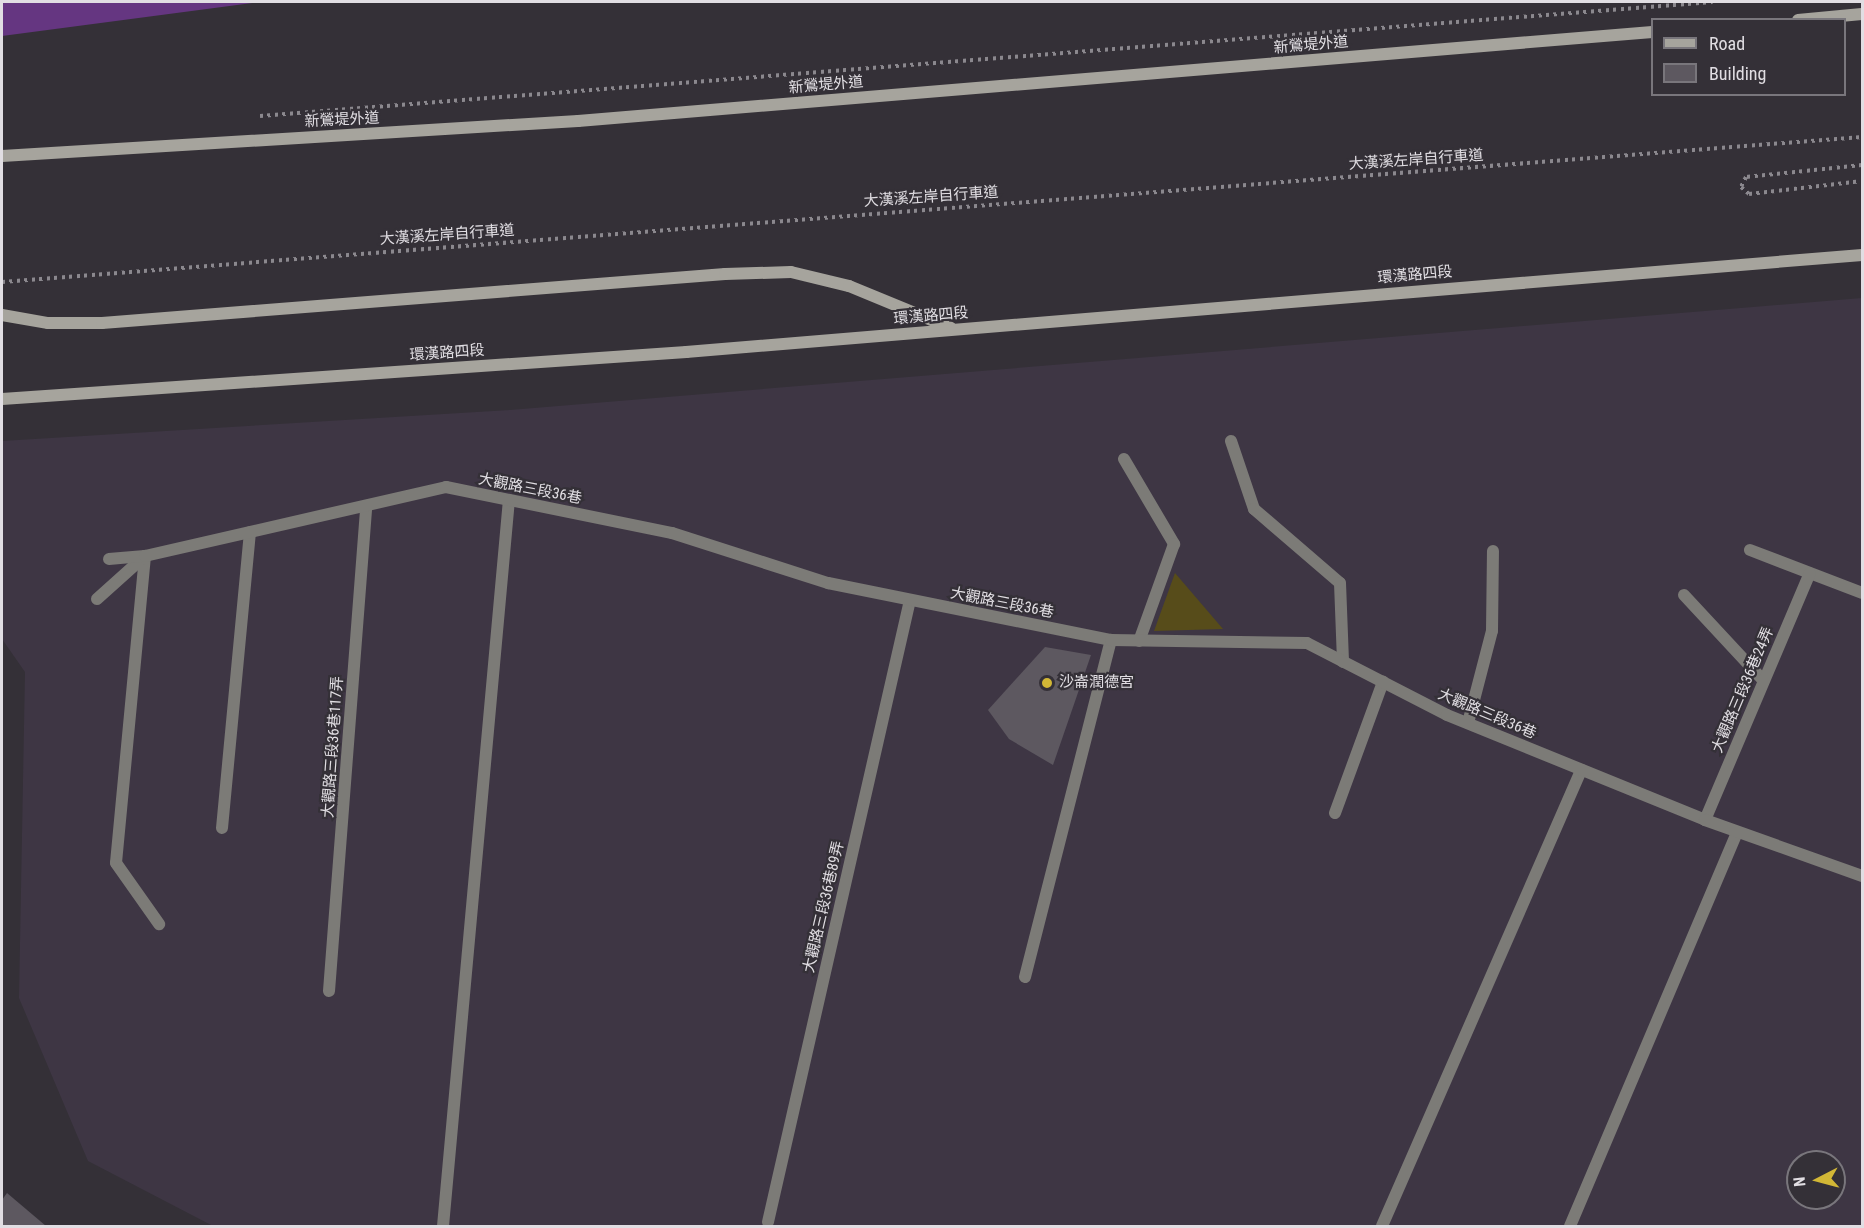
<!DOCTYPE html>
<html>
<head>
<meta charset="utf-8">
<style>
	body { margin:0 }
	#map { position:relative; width:1864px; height:1228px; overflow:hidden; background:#343037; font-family:"Roboto Condensed","Noto Sans TC",sans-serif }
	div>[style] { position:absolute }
	.built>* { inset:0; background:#3e3644 }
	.green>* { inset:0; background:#574c1a }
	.water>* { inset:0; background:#653681 }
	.building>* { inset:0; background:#5d5860 }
	.path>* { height:4px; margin-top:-2px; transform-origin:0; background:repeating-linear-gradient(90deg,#8b888e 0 3px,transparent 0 7.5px) }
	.lane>* { height:12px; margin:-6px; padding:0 6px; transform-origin:6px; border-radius:6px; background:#7c7b77 }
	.street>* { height:12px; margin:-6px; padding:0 6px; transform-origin:6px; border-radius:6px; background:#7c7b77 }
	.secondary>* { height:12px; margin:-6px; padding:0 6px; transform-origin:6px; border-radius:6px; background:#a6a49d }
	.dots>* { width:16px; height:16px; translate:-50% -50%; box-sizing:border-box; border:3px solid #343037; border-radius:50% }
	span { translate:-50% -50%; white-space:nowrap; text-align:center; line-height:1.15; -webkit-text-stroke:4.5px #343037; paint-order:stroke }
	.street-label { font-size:15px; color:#e1dee3 }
	.poi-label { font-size:15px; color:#e1dee3 }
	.left { translate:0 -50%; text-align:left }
	.frame { position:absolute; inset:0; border:3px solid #e1dee3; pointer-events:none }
	.legend { position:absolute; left:1651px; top:18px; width:195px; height:78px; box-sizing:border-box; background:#343037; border:2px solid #79767c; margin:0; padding:8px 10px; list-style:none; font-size:18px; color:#e1dee3 }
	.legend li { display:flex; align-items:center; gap:12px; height:30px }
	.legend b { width:30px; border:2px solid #79767c }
	.north { position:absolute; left:1786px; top:1150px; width:60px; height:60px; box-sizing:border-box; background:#343037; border:2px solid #79767c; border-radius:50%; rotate:264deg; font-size:16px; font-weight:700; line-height:24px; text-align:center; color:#e1dee3 }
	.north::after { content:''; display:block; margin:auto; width:21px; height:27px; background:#d2b736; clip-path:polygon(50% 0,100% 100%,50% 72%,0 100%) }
</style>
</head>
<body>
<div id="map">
	<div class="built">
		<i style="clip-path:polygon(evenodd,1862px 298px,1862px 1226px,213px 1226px,88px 1161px,19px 998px,25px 672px,2px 639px,2px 441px,510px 410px,1862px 298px,1798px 1162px,1834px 1162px,1834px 1198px,1798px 1198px,1798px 1162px)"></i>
	</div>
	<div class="green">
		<i style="clip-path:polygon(1175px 573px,1223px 629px,1154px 631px)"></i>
	</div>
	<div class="water">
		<i style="clip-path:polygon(2px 2px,259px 2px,2px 36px)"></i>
	</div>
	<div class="building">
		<i style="clip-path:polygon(1045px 647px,1091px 655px,1053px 765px,1009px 739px,988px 710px)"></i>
		<i style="clip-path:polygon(7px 1193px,46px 1226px,2px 1226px,2px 1200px)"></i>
	</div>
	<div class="path">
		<i style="left:260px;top:116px;width:1457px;rotate:-4.49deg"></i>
		<i style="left:1862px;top:165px;width:117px;rotate:174.1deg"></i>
		<i style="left:1746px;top:177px;width:11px;rotate:117deg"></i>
		<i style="left:1741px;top:187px;width:11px;rotate:41deg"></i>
		<i style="left:1749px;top:194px;width:114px;rotate:-6.6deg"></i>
		<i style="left:2px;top:282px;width:1866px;rotate:-4.46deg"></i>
	</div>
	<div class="lane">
		<i style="left:1231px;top:441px;width:72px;rotate:71.3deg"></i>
		<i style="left:1254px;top:509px;width:113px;rotate:40.7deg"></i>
		<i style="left:1340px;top:583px;width:79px;rotate:87.8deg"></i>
		<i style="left:1124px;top:459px;width:99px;rotate:59.5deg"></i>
		<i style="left:1174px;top:544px;width:103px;rotate:109.8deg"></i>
		<i style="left:1750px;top:550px;width:120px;rotate:21deg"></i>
		<i style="left:145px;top:556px;width:308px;rotate:95.4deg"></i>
		<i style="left:116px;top:863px;width:75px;rotate:54.8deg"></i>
		<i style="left:1684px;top:595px;width:116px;rotate:47.1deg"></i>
		<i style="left:97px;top:599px;width:64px;rotate:-41.9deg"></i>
		<i style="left:1468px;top:723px;width:95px;rotate:-75.4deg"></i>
		<i style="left:1492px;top:631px;width:80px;rotate:-89.3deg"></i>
		<i style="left:1335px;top:813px;width:140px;rotate:-69.9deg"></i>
		<i style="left:1705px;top:820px;width:268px;rotate:-67deg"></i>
		<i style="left:222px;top:828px;width:297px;rotate:-84.6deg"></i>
		<i style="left:1025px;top:977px;width:348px;rotate:-75.7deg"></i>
		<i style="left:329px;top:991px;width:486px;rotate:-85.6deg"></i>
		<i style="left:768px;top:1222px;width:638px;rotate:-77.14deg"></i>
		<i style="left:443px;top:1226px;width:729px;rotate:-84.81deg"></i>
		<i style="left:1382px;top:1226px;width:498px;rotate:-66.4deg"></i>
		<i style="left:1570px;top:1226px;width:428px;rotate:-67deg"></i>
	</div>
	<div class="street">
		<i style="left:109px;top:559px;width:36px;rotate:-5deg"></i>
		<i style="left:145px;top:556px;width:309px;rotate:-12.9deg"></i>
		<i style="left:446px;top:487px;width:231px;rotate:11.5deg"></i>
		<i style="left:672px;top:533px;width:164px;rotate:17.8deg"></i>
		<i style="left:828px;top:583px;width:289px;rotate:11.4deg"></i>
		<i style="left:1111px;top:640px;width:196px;rotate:0.9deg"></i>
		<i style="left:1307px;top:643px;width:157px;rotate:27.2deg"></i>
		<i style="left:1447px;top:715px;width:279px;rotate:22.1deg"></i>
		<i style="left:1705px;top:820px;width:167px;rotate:19.6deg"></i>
	</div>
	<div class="secondary">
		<i style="left:1798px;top:20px;width:64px;rotate:-5.4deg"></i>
		<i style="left:2px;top:156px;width:577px;rotate:-3.48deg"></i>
		<i style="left:578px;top:121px;width:1078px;rotate:-4.74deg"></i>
		<i style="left:2px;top:315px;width:47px;rotate:9.9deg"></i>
		<i style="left:48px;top:323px;width:54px"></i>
		<i style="left:102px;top:323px;width:625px;rotate:-4.5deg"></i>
		<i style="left:725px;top:274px;width:66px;rotate:-1.7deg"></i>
		<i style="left:791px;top:272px;width:60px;rotate:13.6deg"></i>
		<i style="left:849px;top:286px;width:110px;rotate:22.4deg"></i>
		<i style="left:2px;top:399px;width:686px;rotate:-3.93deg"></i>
		<i style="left:686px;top:352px;width:1180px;rotate:-4.72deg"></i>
	</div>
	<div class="dots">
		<i style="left:1047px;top:683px;background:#d2b736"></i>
	</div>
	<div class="street-label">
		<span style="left:1311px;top:45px;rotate:-5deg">新鶯堤外道</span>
		<span style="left:826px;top:85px;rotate:-5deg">新鶯堤外道</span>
		<span style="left:342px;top:120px;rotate:-3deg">新鶯堤外道</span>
		<span style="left:1416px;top:160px;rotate:-4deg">大漢溪左岸自行車道</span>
		<span style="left:931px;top:197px;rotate:-4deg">大漢溪左岸自行車道</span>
		<span style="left:447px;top:235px;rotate:-4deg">大漢溪左岸自行車道</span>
		<span style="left:1415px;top:275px;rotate:-5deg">環漢路四段</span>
		<span style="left:931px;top:316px;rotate:-5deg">環漢路四段</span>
		<span style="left:447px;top:353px;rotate:-4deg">環漢路四段</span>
		<span style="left:530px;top:489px;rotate:11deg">大觀路三段36巷</span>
		<span style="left:1002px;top:603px;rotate:11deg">大觀路三段36巷</span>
		<span style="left:1743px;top:690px;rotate:-67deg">大觀路三段36巷24弄</span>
		<span style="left:1487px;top:714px;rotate:23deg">大觀路三段36巷</span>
		<span style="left:333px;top:747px;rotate:-86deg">大觀路三段36巷117弄</span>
		<span style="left:824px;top:907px;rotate:-77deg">大觀路三段36巷89弄</span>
	</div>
	<div class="poi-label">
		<span class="left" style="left:1059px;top:683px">沙崙潤德宮</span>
	</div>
	<div class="frame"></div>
	<ul class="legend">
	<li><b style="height:8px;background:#a6a49d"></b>Road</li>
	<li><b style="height:16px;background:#5d5860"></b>Building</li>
	</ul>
	<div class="north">N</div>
</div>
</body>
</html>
